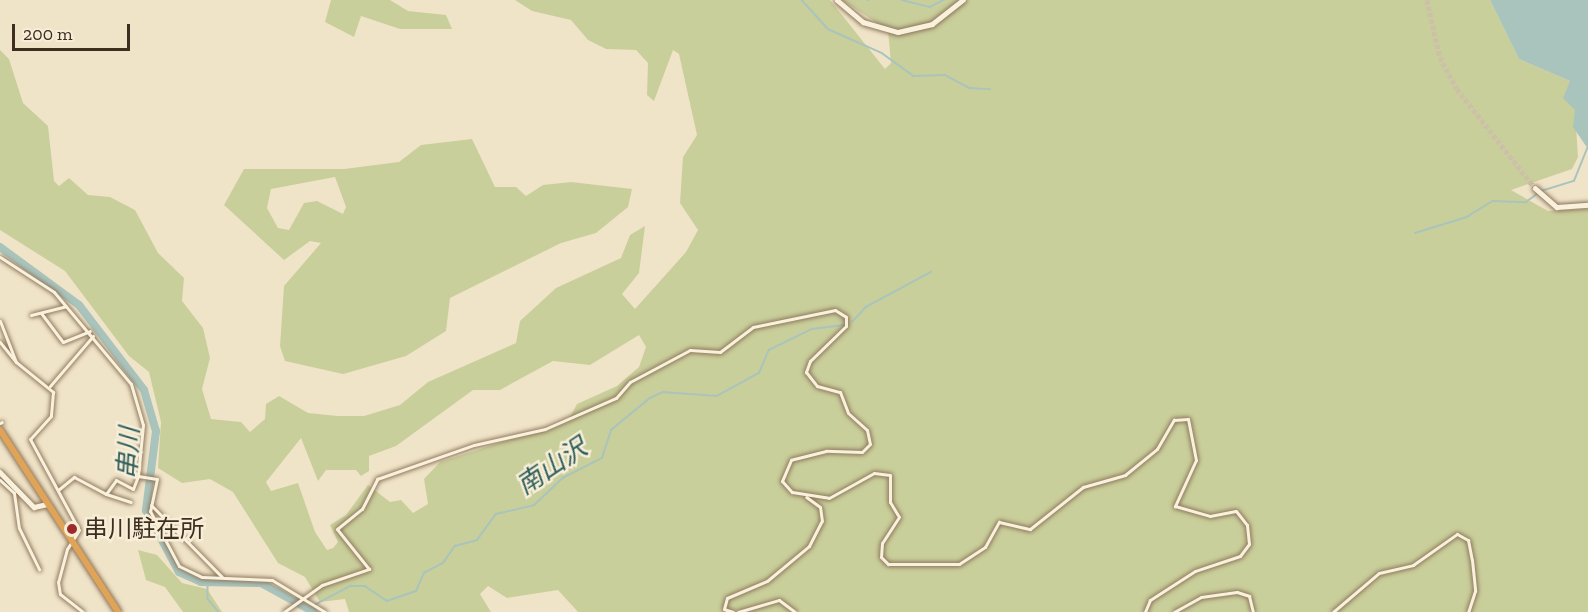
<!DOCTYPE html>
<html>
<head>
<meta charset="utf-8">
<style>
	body { margin:0 }
	#map { position:relative; width:1588px; height:612px; overflow:hidden; background:#f0e4c8; font-family:"Zilla Slab","Noto Sans JP",serif }
	div>[style] { position:absolute }
	.green>* { inset:0; background:#c9cf9b }
	.water>* { inset:0; background:#a9c4bc }
	.stream>* { height:1.5px; margin:-0.75px; padding:0 0.75px; transform-origin:0.75px; border-radius:0.75px; background:#a9c4bc }
	.river>* { height:8px; margin:-4px; padding:0 4px; transform-origin:4px; border-radius:4px; background:#a9c4bc }
	.secondary-tunnel>* { height:4.5px; margin-top:-2.25px; transform-origin:0; background:repeating-linear-gradient(90deg,#ccc0a6 0 4.5px,transparent 0 6.5px) }
	.roads { filter:drop-shadow(0 0 2px #8d765c) drop-shadow(0 0 2px #8d765c) }
	.street>* { height:3px; margin:-1.5px; padding:0 1.5px; transform-origin:1.5px; border-radius:1.5px; background:#faf1dc }
	.secondary>* { height:4.5px; margin:-2.25px; padding:0 2.25px; transform-origin:2.25px; border-radius:2.25px; background:#faf1dc }
	.highway>* { height:6px; margin:-3px; padding:0 3px; transform-origin:3px; border-radius:3px; background:#e0a458 }
	.dots>* { width:16px; height:16px; translate:-50% -50%; box-sizing:border-box; border:3px solid #f7eed8; border-radius:50% }
	span { translate:-50% -50%; white-space:nowrap; text-align:center; line-height:1.15; -webkit-text-stroke:5px #f7eed8; paint-order:stroke }
	.poi-label { font-size:24px; color:#3d2e20 }
	.left { translate:0 -50%; text-align:left }
	.water-label { font-size:26px; color:#2f5d5a; font-style:italic }
	.scale { position:absolute; left:12px; top:24px; width:118px; height:27px; box-sizing:border-box; border:3px solid #3d2e20; border-top:0; padding-left:8px; font-size:18px; line-height:21px; white-space:nowrap; color:#3d2e20; -webkit-text-stroke:4px #f7eed8; paint-order:stroke }
</style>
</head>
<body>
<div id="map">
	<div class="green">
		<i style="clip-path:polygon(331px 0,390px 0,408px 11px,446px 15px,452px 29px,400px 29px,361px 16px,354px 37px,325px 22px)"></i>
		<i style="clip-path:polygon(evenodd,515px 0,830px 0,885px 69px,891px 63px,888px 30px,842px 0,1490px 0,1519px 59px,1570px 81px,1575px 110px,1578px 157px,1572px 169px,1511px 190px,1548px 211px,1588px 209px,1588px 612px,578px 612px,558px 590px,507px 598px,488px 586px,480px 594px,491px 612px,349px 612px,345px 599px,320px 602px,305px 577px,278px 563px,233px 492px,210px 479px,182px 483px,158px 468px,161px 422px,149px 372px,129px 356px,65px 271px,0 230px,0 50px,9px 59px,23px 103px,48px 126px,54px 181px,59px 186px,69px 178px,88px 195px,110px 197px,135px 210px,158px 253px,184px 278px,182px 301px,203px 328px,210px 358px,202px 389px,211px 419px,241px 422px,250px 432px,265px 419px,266px 404px,279px 396px,308px 413px,338px 416px,364px 416px,400px 405px,428px 382px,516px 343px,520px 321px,556px 288px,621px 258px,630px 235px,645px 226px,639px 273px,622px 294px,635px 309px,686px 252px,698px 230px,680px 203px,683px 157px,697px 135px,679px 54px,673px 50px,654px 101px,647px 95px,648px 63px,636px 50px,606px 49px,588px 40px,571px 20px,532px 11px,515px 0,639px 335px,646px 347px,639px 367px,617px 386px,577px 404px,568px 421px,440px 462px,424px 479px,428px 504px,413px 513px,401px 500px,390px 502px,368px 485px,346px 515px,330px 525px,338px 542px,333px 548px,327px 550px,315px 532px,298px 483px,271px 491px,266px 482px,301px 438px,318px 481px,326px 470px,356px 470px,361px 476px,369px 471px,369px 456px,396px 446px,473px 390px,500px 390px,553px 361px,590px 365px,639px 335px)"></i>
		<i style="clip-path:polygon(evenodd,472px 139px,495px 187px,516px 187px,526px 196px,543px 185px,571px 182px,632px 189px,628px 207px,596px 233px,561px 243px,450px 298px,446px 331px,406px 356px,343px 374px,285px 361px,280px 346px,284px 286px,321px 243px,310px 241px,284px 260px,224px 205px,244px 169px,344px 169px,399px 162px,421px 145px,472px 139px,335px 177px,346px 207px,343px 214px,317px 201px,304px 203px,289px 230px,278px 228px,267px 208px,271px 189px,335px 177px)"></i>
		<i style="clip-path:polygon(138px 550px,157px 555px,182px 583px,207px 589px,222px 612px,183px 612px,165px 587px,146px 580px)"></i>
	</div>
	<div class="water">
		<i style="clip-path:polygon(1490px 0,1588px 0,1588px 149px,1573px 127px,1575px 110px,1563px 98px,1570px 81px,1519px 59px)"></i>
	</div>
	<div class="stream">
		<i style="left:802px;top:0;width:39px;rotate:48deg"></i>
		<i style="left:828px;top:29px;width:59px;rotate:24deg"></i>
		<i style="left:882px;top:53px;width:39px;rotate:36deg"></i>
		<i style="left:914px;top:76px;width:31px;rotate:-2deg"></i>
		<i style="left:945px;top:75px;width:27px;rotate:28deg"></i>
		<i style="left:969px;top:88px;width:21px;rotate:3deg"></i>
		<i style="left:868px;top:0;width:1px"></i>
		<i style="left:902px;top:0;width:29px;rotate:14deg"></i>
		<i style="left:930px;top:7px;width:16px;rotate:-27deg"></i>
		<i style="left:1541px;top:191px;width:34px;rotate:-17deg"></i>
		<i style="left:1574px;top:181px;width:35px;rotate:-68deg"></i>
		<i style="left:1415px;top:233px;width:54px;rotate:-17.1deg"></i>
		<i style="left:1467px;top:217px;width:31px;rotate:-32deg"></i>
		<i style="left:1493px;top:201px;width:33px;rotate:2deg"></i>
		<i style="left:1526px;top:202px;width:14px;rotate:-36deg"></i>
		<i style="left:852px;top:322px;width:21px;rotate:-47deg"></i>
		<i style="left:866px;top:307px;width:74px;rotate:-28.3deg"></i>
		<i style="left:208px;top:582px;width:17px;rotate:90deg"></i>
		<i style="left:208px;top:599px;width:17px;rotate:50deg"></i>
		<i style="left:309px;top:608px;width:47px;rotate:-28.2deg"></i>
		<i style="left:350px;top:586px;width:15px"></i>
		<i style="left:365px;top:586px;width:27px;rotate:34deg"></i>
		<i style="left:387px;top:601px;width:31px;rotate:-19deg"></i>
		<i style="left:416px;top:591px;width:20px;rotate:-66deg"></i>
		<i style="left:424px;top:573px;width:21px;rotate:-28deg"></i>
		<i style="left:443px;top:563px;width:21px;rotate:-55deg"></i>
		<i style="left:455px;top:546px;width:23px;rotate:-15deg"></i>
		<i style="left:477px;top:540px;width:32px;rotate:-54deg"></i>
		<i style="left:496px;top:514px;width:39px;rotate:-13deg"></i>
		<i style="left:534px;top:505px;width:40px;rotate:-43deg"></i>
		<i style="left:563px;top:478px;width:44px;rotate:-27.1deg"></i>
		<i style="left:602px;top:458px;width:29px;rotate:-72deg"></i>
		<i style="left:611px;top:430px;width:50px;rotate:-39.4deg"></i>
		<i style="left:650px;top:398px;width:14px;rotate:-25deg"></i>
		<i style="left:663px;top:392px;width:54px;rotate:4.2deg"></i>
		<i style="left:717px;top:396px;width:48px;rotate:-28.7deg"></i>
		<i style="left:759px;top:373px;width:25px;rotate:-67deg"></i>
		<i style="left:769px;top:350px;width:48px;rotate:-26deg"></i>
		<i style="left:812px;top:329px;width:32px;rotate:-7deg"></i>
	</div>
	<div class="river">
		<i style="left:0;top:247px;width:98px;rotate:36.3deg"></i>
		<i style="left:79px;top:305px;width:107px;rotate:52.6deg"></i>
		<i style="left:144px;top:390px;width:43px;rotate:73.7deg"></i>
		<i style="left:156px;top:431px;width:80px;rotate:97.2deg"></i>
		<i style="left:146px;top:510px;width:70px;rotate:62deg"></i>
		<i style="left:179px;top:572px;width:24px;rotate:24deg"></i>
		<i style="left:201px;top:582px;width:60px;rotate:1deg"></i>
		<i style="left:261px;top:583px;width:60px;rotate:28.7deg"></i>
	</div>
	<div class="secondary-tunnel">
		<i style="left:1427px;top:0;width:58px;rotate:77.2deg"></i>
		<i style="left:1440px;top:57px;width:36px;rotate:62deg"></i>
		<i style="left:1457px;top:89px;width:126px;rotate:51.8deg"></i>
	</div>
	<div class="roads">
		<div class="street">
			<i style="left:0;top:257px;width:64px;rotate:32.9deg"></i>
			<i style="left:54px;top:292px;width:120px;rotate:50.1deg"></i>
			<i style="left:131px;top:384px;width:43px;rotate:73.7deg"></i>
			<i style="left:143px;top:425px;width:51px;rotate:95.6deg"></i>
			<i style="left:138px;top:476px;width:19px;rotate:9deg"></i>
			<i style="left:157px;top:479px;width:33px;rotate:102deg"></i>
			<i style="left:150px;top:511px;width:62px;rotate:62.2deg"></i>
			<i style="left:179px;top:566px;width:25px;rotate:26deg"></i>
			<i style="left:202px;top:577px;width:70px;rotate:2.5deg"></i>
			<i style="left:272px;top:580px;width:62px;rotate:31.1deg"></i>
			<i style="left:41px;top:313px;width:36px;rotate:53deg"></i>
			<i style="left:63px;top:342px;width:29px;rotate:-22deg"></i>
			<i style="left:31px;top:315px;width:36px;rotate:-14deg"></i>
			<i style="left:0;top:321px;width:44px;rotate:68.7deg"></i>
			<i style="left:16px;top:362px;width:26px;rotate:-129deg"></i>
			<i style="left:16px;top:362px;width:48px;rotate:39deg"></i>
			<i style="left:53px;top:392px;width:24px;rotate:95deg"></i>
			<i style="left:51px;top:416px;width:31px;rotate:132deg"></i>
			<i style="left:30px;top:439px;width:103px;rotate:61.7deg"></i>
			<i style="left:79px;top:530px;width:22px;rotate:122deg"></i>
			<i style="left:67px;top:549px;width:34px;rotate:105deg"></i>
			<i style="left:58px;top:582px;width:12px;rotate:81deg"></i>
			<i style="left:60px;top:594px;width:29px;rotate:38deg"></i>
			<i style="left:50px;top:386px;width:66px;rotate:-49.3deg"></i>
			<i style="left:0;top:423px;width:2px;rotate:-27deg"></i>
			<i style="left:0;top:480px;width:19px;rotate:43deg"></i>
			<i style="left:14px;top:493px;width:35px;rotate:82deg"></i>
			<i style="left:19px;top:528px;width:46px;rotate:64deg"></i>
			<i style="left:58px;top:490px;width:21px;rotate:-39deg"></i>
			<i style="left:74px;top:477px;width:36px;rotate:28deg"></i>
			<i style="left:106px;top:494px;width:17px;rotate:-54deg"></i>
			<i style="left:116px;top:480px;width:19px;rotate:28deg"></i>
			<i style="left:133px;top:489px;width:14px;rotate:-69deg"></i>
			<i style="left:106px;top:494px;width:26px;rotate:18deg"></i>
			<i style="left:151px;top:505px;width:101px;rotate:45.4deg"></i>
			<i style="left:284px;top:612px;width:47px;rotate:-35.4deg"></i>
			<i style="left:322px;top:585px;width:50px;rotate:-18.8deg"></i>
			<i style="left:369px;top:569px;width:51px;rotate:-128.7deg"></i>
			<i style="left:337px;top:529px;width:32px;rotate:-39deg"></i>
			<i style="left:362px;top:509px;width:34px;rotate:-63deg"></i>
			<i style="left:377px;top:479px;width:103px;rotate:-19.3deg"></i>
			<i style="left:474px;top:445px;width:73px;rotate:-12.7deg"></i>
			<i style="left:545px;top:429px;width:77px;rotate:-23.6deg"></i>
			<i style="left:616px;top:398px;width:21px;rotate:-49deg"></i>
			<i style="left:630px;top:382px;width:68px;rotate:-28.1deg"></i>
			<i style="left:690px;top:350px;width:30px;rotate:4deg"></i>
			<i style="left:720px;top:352px;width:41px;rotate:-37.1deg"></i>
			<i style="left:753px;top:327px;width:84px;rotate:-11.7deg"></i>
			<i style="left:835px;top:310px;width:13px;rotate:32deg"></i>
			<i style="left:846px;top:317px;width:9px;rotate:90deg"></i>
			<i style="left:846px;top:326px;width:50px;rotate:135.8deg"></i>
			<i style="left:810px;top:361px;width:12px;rotate:110deg"></i>
			<i style="left:806px;top:372px;width:18px;rotate:52deg"></i>
			<i style="left:817px;top:386px;width:24px;rotate:15deg"></i>
			<i style="left:840px;top:392px;width:22px;rotate:69deg"></i>
			<i style="left:848px;top:413px;width:25px;rotate:42deg"></i>
			<i style="left:867px;top:430px;width:14px;rotate:78deg"></i>
			<i style="left:870px;top:444px;width:11px;rotate:135deg"></i>
			<i style="left:862px;top:452px;width:36px;rotate:-178deg"></i>
			<i style="left:826px;top:451px;width:36px;rotate:166deg"></i>
			<i style="left:791px;top:460px;width:23px;rotate:113deg"></i>
			<i style="left:782px;top:481px;width:15px;rotate:48deg"></i>
			<i style="left:792px;top:492px;width:37px;rotate:9deg"></i>
			<i style="left:829px;top:498px;width:51px;rotate:-29.1deg"></i>
			<i style="left:874px;top:473px;width:16px;rotate:7deg"></i>
			<i style="left:890px;top:475px;width:27px;rotate:90deg"></i>
			<i style="left:890px;top:502px;width:17px;rotate:59deg"></i>
			<i style="left:899px;top:517px;width:31px;rotate:123deg"></i>
			<i style="left:882px;top:543px;width:14px;rotate:94deg"></i>
			<i style="left:881px;top:557px;width:10px;rotate:45deg"></i>
			<i style="left:888px;top:564px;width:71px"></i>
			<i style="left:959px;top:564px;width:31px;rotate:-33deg"></i>
			<i style="left:985px;top:547px;width:29px;rotate:-61deg"></i>
			<i style="left:999px;top:522px;width:32px;rotate:13deg"></i>
			<i style="left:1030px;top:529px;width:68px;rotate:-38.4deg"></i>
			<i style="left:1083px;top:487px;width:44px;rotate:-15.9deg"></i>
			<i style="left:1125px;top:475px;width:41px;rotate:-39.1deg"></i>
			<i style="left:1157px;top:449px;width:34px;rotate:-60deg"></i>
			<i style="left:1174px;top:420px;width:14px;rotate:-4deg"></i>
			<i style="left:1188px;top:419px;width:42px;rotate:79deg"></i>
			<i style="left:1196px;top:460px;width:51px;rotate:114.5deg"></i>
			<i style="left:1175px;top:506px;width:36px;rotate:16deg"></i>
			<i style="left:1210px;top:516px;width:26px;rotate:-11deg"></i>
			<i style="left:1236px;top:511px;width:18px;rotate:52deg"></i>
			<i style="left:1247px;top:525px;width:19px;rotate:84deg"></i>
			<i style="left:1249px;top:544px;width:15px;rotate:127deg"></i>
			<i style="left:1240px;top:556px;width:47px;rotate:161.6deg"></i>
			<i style="left:1195px;top:571px;width:54px;rotate:147.2deg"></i>
			<i style="left:1150px;top:600px;width:13px;rotate:113deg"></i>
			<i style="left:733px;top:612px;width:9px;rotate:-162deg"></i>
			<i style="left:724px;top:609px;width:11px;rotate:-75deg"></i>
			<i style="left:727px;top:598px;width:43px;rotate:-23deg"></i>
			<i style="left:767px;top:581px;width:55px;rotate:-39.8deg"></i>
			<i style="left:809px;top:546px;width:28px;rotate:-63deg"></i>
			<i style="left:822px;top:521px;width:14px;rotate:-98deg"></i>
			<i style="left:820px;top:507px;width:17px;rotate:-144deg"></i>
			<i style="left:738px;top:612px;width:43px;rotate:-16.3deg"></i>
			<i style="left:779px;top:600px;width:20px;rotate:37deg"></i>
			<i style="left:1174px;top:612px;width:31px;rotate:-29deg"></i>
			<i style="left:1201px;top:597px;width:36px;rotate:-8deg"></i>
			<i style="left:1237px;top:592px;width:13px;rotate:18deg"></i>
			<i style="left:1249px;top:596px;width:16px;rotate:76deg"></i>
			<i style="left:1333px;top:612px;width:60px;rotate:-40.3deg"></i>
			<i style="left:1379px;top:573px;width:35px;rotate:-13deg"></i>
			<i style="left:1413px;top:565px;width:54px;rotate:-35.2deg"></i>
			<i style="left:1457px;top:534px;width:13px;rotate:29deg"></i>
			<i style="left:1468px;top:540px;width:20px;rotate:79deg"></i>
			<i style="left:1472px;top:560px;width:31px;rotate:84deg"></i>
			<i style="left:1475px;top:591px;width:22px;rotate:108deg"></i>
		</div>
		<div class="secondary">
			<i style="left:837px;top:0;width:34px;rotate:40deg"></i>
			<i style="left:863px;top:22px;width:36px;rotate:16deg"></i>
			<i style="left:898px;top:32px;width:35px;rotate:-13deg"></i>
			<i style="left:932px;top:24px;width:39px;rotate:-38deg"></i>
			<i style="left:1535px;top:188px;width:29px;rotate:41deg"></i>
			<i style="left:1557px;top:207px;width:31px;rotate:-4deg"></i>
			<i style="left:0;top:472px;width:49px;rotate:45.8deg"></i>
			<i style="left:34px;top:507px;width:13px;rotate:-13deg"></i>
		</div>
		<div class="highway">
			<i style="left:0;top:430px;width:217px;rotate:57deg"></i>
		</div>
	</div>
	<div class="dots">
		<i style="left:72px;top:529px;background:#9e2a2b"></i>
	</div>
	<div class="poi-label">
		<span class="left" style="left:84px;top:529px">串川駐在所</span>
	</div>
	<div class="water-label">
		<span style="left:129px;top:453px;rotate:-87deg">串川</span>
		<span style="left:552px;top:467px;rotate:-34deg">南山沢</span>
	</div>
	<div class="scale">200 m</div>
</div>
</body>
</html>
